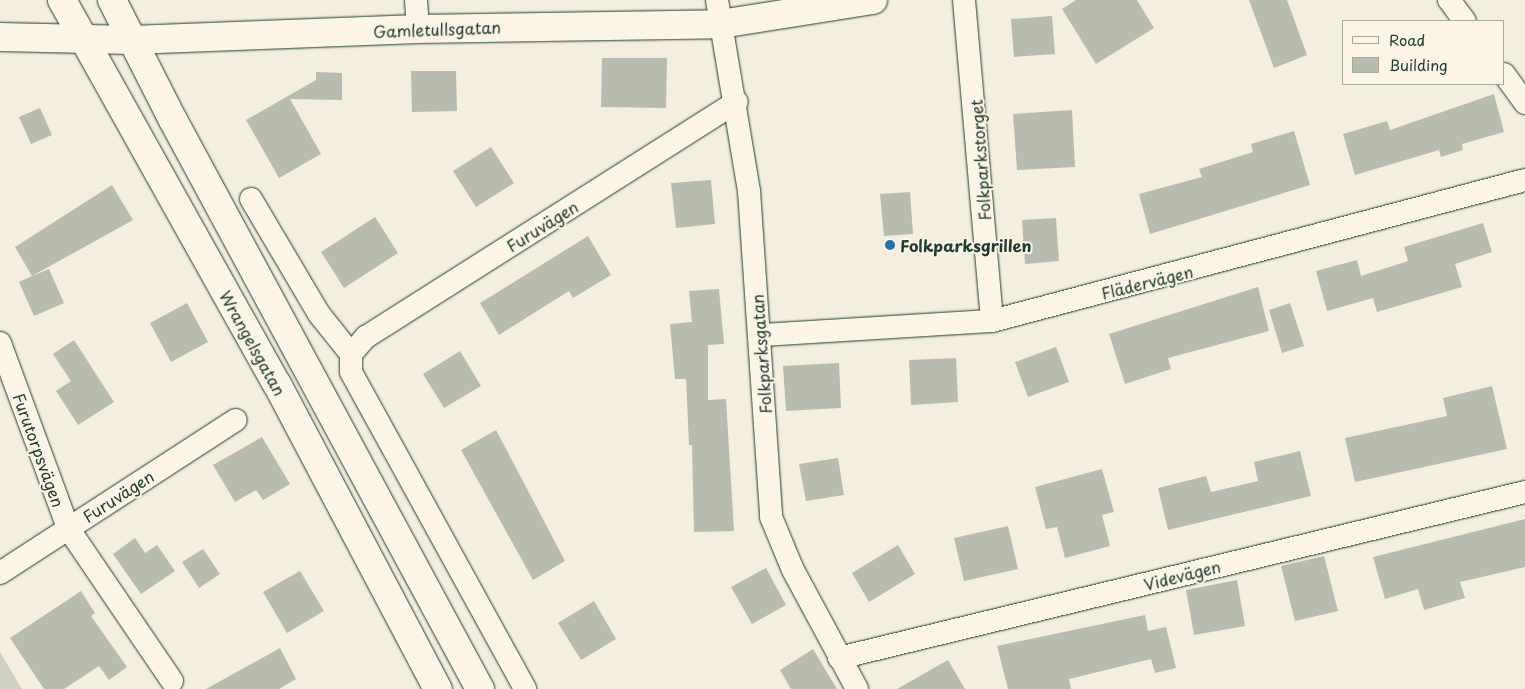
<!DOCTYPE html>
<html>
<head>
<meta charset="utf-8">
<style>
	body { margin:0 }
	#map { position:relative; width:1525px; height:689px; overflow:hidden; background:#f3eede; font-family:"Playpen Sans",sans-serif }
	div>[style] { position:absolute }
	.green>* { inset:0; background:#d0d1c2 }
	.building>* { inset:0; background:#b8bcae }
	.roads { filter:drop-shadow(0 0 1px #1f3d34) drop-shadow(0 0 1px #1f3d34) }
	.street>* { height:22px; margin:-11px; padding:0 11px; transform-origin:11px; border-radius:11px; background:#fcf5e5 }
	.secondary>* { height:28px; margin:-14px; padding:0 14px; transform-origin:14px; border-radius:14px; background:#fcf5e5 }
	.dots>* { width:14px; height:14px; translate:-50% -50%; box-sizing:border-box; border:2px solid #fcf5e5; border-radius:50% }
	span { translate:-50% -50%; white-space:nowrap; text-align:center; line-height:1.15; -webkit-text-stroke:4px #fcf5e5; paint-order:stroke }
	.street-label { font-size:16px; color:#1f3d34 }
	.poi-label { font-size:16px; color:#1f3d34; font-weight:700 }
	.left { translate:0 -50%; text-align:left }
	.legend { position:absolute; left:1342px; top:20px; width:162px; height:65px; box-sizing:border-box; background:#fcf5e5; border:1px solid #a4ab9e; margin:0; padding:6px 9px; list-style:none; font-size:15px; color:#1f3d34 }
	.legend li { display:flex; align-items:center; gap:10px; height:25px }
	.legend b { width:25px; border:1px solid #a4ab9e }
</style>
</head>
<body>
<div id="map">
	<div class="green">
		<i style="clip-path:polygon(0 652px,22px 689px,0 689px)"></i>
	</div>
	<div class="building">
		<i style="clip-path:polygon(1076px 0,1137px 0,1154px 28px,1096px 64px,1062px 9px)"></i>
		<i style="clip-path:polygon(1249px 0,1287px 0,1307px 55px,1274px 68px)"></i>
		<i style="clip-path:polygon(1052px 16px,1055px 54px,1014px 57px,1011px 19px)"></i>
		<i style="clip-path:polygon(602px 58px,667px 58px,666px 108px,601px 107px)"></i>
		<i style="clip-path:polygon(411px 71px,456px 71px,457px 111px,412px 112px)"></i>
		<i style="clip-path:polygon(316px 72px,342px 73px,342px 100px,290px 99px,321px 154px,279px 178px,246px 120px,316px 80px)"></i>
		<i style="clip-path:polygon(1494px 94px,1504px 132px,1462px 144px,1463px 150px,1441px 157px,1439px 150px,1355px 175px,1343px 134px,1387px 121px,1390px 130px)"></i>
		<i style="clip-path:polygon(40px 108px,52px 135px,31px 144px,19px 117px)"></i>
		<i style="clip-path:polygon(1072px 110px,1075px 167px,1017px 170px,1013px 114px)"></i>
		<i style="clip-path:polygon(1294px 131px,1310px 185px,1150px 234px,1139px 194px,1202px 177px,1199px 169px,1253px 152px,1251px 144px)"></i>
		<i style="clip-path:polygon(491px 147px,514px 183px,476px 207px,453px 171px)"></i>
		<i style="clip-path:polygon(711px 180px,715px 224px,676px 228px,671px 183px)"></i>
		<i style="clip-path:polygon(112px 185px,133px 220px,32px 276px,49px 269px,64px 303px,34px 316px,19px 282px,32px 276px,15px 247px)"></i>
		<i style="clip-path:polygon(910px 192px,913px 234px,884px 236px,880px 194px)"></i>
		<i style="clip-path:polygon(375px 217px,398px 253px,344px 288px,321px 252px)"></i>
		<i style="clip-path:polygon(1056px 218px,1059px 261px,1025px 264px,1022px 220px)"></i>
		<i style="clip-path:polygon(1483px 223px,1492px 252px,1455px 264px,1462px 287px,1377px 312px,1373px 298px,1327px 311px,1316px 271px,1357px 260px,1361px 276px,1408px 261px,1404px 247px)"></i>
		<i style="clip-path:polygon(588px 236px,611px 275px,573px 298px,569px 291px,499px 335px,480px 303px)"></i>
		<i style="clip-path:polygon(1258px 287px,1269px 331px,1168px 358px,1171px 369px,1125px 384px,1109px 334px)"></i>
		<i style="clip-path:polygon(719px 289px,724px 344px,708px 345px,708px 400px,726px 399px,734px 531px,694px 532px,692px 445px,689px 445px,686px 379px,675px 379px,670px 324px,692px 322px,689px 291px)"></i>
		<i style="clip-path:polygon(187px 303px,208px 342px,171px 362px,150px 323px)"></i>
		<i style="clip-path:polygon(1290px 303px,1304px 346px,1282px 353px,1269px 310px)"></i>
		<i style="clip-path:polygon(74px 340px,114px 402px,78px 425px,56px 391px,71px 381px,53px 354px)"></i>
		<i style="clip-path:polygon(1056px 347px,1069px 382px,1028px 397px,1015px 362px)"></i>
		<i style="clip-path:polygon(460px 351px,481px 386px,444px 408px,423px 374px)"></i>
		<i style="clip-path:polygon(956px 358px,958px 402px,911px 405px,909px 360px)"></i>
		<i style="clip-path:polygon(839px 363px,841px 408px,786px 411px,783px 366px)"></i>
		<i style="clip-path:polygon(1492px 386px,1507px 449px,1355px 482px,1345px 438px,1447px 416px,1443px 398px)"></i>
		<i style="clip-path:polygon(496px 430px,565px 561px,533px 580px,461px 450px)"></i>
		<i style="clip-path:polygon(262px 437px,290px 484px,263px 500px,256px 490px,235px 502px,213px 465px)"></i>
		<i style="clip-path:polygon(1300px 451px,1311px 496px,1168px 530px,1158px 488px,1206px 476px,1211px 492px,1258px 481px,1254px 462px)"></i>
		<i style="clip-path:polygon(838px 458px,844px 495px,806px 501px,799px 464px)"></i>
		<i style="clip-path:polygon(1102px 469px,1114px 512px,1102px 515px,1110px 546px,1065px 558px,1057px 527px,1046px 529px,1035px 487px)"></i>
		<i style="clip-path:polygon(1525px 519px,1525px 567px,1460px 582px,1465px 598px,1424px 610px,1418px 589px,1385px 599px,1373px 557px)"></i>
		<i style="clip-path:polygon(1008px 526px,1018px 569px,964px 581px,954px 538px)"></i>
		<i style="clip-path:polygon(135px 538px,145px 553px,157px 545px,175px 571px,141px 594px,113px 554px)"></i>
		<i style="clip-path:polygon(898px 545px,915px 574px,869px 602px,852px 573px)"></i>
		<i style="clip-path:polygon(203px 549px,220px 574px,199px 588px,182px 562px)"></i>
		<i style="clip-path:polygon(1324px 556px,1338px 611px,1295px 621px,1281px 566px)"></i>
		<i style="clip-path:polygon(766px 568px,786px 605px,752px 624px,731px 587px)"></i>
		<i style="clip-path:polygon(300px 571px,324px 611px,287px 633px,263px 592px)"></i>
		<i style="clip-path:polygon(1237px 580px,1245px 626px,1194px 635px,1186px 590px)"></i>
		<i style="clip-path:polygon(81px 591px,95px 613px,91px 616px,127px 667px,109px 680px,99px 666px,64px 689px,44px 689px,10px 638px)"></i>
		<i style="clip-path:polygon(594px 601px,616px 639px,581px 660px,558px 623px)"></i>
		<i style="clip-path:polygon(1145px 615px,1148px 631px,1166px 627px,1176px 668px,1155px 673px,1151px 659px,1069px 679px,1071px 689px,1008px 689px,997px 646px)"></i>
		<i style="clip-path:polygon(280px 648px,296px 679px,279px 689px,206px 689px)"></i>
		<i style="clip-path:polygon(813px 649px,837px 689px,791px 689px,780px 670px)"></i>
		<i style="clip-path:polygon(948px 660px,965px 689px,897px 689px)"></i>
	</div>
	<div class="roads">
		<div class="street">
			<i style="left:416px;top:0;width:29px;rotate:86deg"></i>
			<i style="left:717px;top:0;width:194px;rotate:80.5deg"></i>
			<i style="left:749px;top:191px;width:327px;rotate:86.1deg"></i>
			<i style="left:771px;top:517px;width:57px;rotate:67.5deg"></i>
			<i style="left:793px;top:570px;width:135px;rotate:61.7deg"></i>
			<i style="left:964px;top:0;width:322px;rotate:85deg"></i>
			<i style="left:1449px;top:0;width:26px;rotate:53deg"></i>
			<i style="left:1504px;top:74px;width:36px;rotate:54deg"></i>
			<i style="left:251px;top:199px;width:134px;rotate:59.4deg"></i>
			<i style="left:319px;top:314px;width:51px;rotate:51.3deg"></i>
			<i style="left:761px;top:335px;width:231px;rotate:-3.5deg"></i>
			<i style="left:992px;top:321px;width:551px;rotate:-14.82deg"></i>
			<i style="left:0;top:343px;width:197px;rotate:69.8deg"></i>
			<i style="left:68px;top:528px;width:185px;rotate:55.8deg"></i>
			<i style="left:351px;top:354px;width:23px;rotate:-49deg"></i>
			<i style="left:366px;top:337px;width:439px;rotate:-32.4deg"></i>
			<i style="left:351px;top:354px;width:18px;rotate:90deg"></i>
			<i style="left:351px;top:372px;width:362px;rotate:61.2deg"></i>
			<i style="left:0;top:573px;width:281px;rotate:-33deg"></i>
			<i style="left:839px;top:658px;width:706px;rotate:-13.6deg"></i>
		</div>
		<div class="secondary">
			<i style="left:62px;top:0;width:440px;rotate:60.8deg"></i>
			<i style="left:277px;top:384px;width:345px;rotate:62.2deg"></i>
			<i style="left:112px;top:0;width:135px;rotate:63.1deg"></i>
			<i style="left:173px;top:120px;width:647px;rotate:61.65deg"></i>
			<i style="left:0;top:37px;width:132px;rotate:1.3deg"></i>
			<i style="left:132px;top:40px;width:286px;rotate:-2.2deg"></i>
			<i style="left:418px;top:29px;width:303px;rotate:-0.9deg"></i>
			<i style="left:721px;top:24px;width:154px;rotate:-9deg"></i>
		</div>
	</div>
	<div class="dots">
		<i style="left:890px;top:245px;background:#1f6fb2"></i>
	</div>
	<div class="street-label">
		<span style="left:437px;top:29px;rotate:-2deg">Gamletullsgatan</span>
		<span style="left:980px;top:160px;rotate:-94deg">Folkparkstorget</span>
		<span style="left:542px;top:226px;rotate:-32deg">Furuvägen</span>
		<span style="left:1147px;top:282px;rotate:-14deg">Flädervägen</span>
		<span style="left:253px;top:343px;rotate:61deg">Wrangelsgatan</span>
		<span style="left:761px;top:354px;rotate:-94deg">Folkparksgatan</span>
		<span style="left:39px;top:450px;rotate:70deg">Furutorpsvägen</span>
		<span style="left:118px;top:496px;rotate:-33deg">Furuvägen</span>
		<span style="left:1182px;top:575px;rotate:-14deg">Videvägen</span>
	</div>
	<div class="poi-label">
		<span class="left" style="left:900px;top:245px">Folkparksgrillen</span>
	</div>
	<ul class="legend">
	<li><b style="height:6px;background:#fcf5e5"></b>Road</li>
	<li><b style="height:14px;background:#b8bcae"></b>Building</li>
	</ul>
</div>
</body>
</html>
